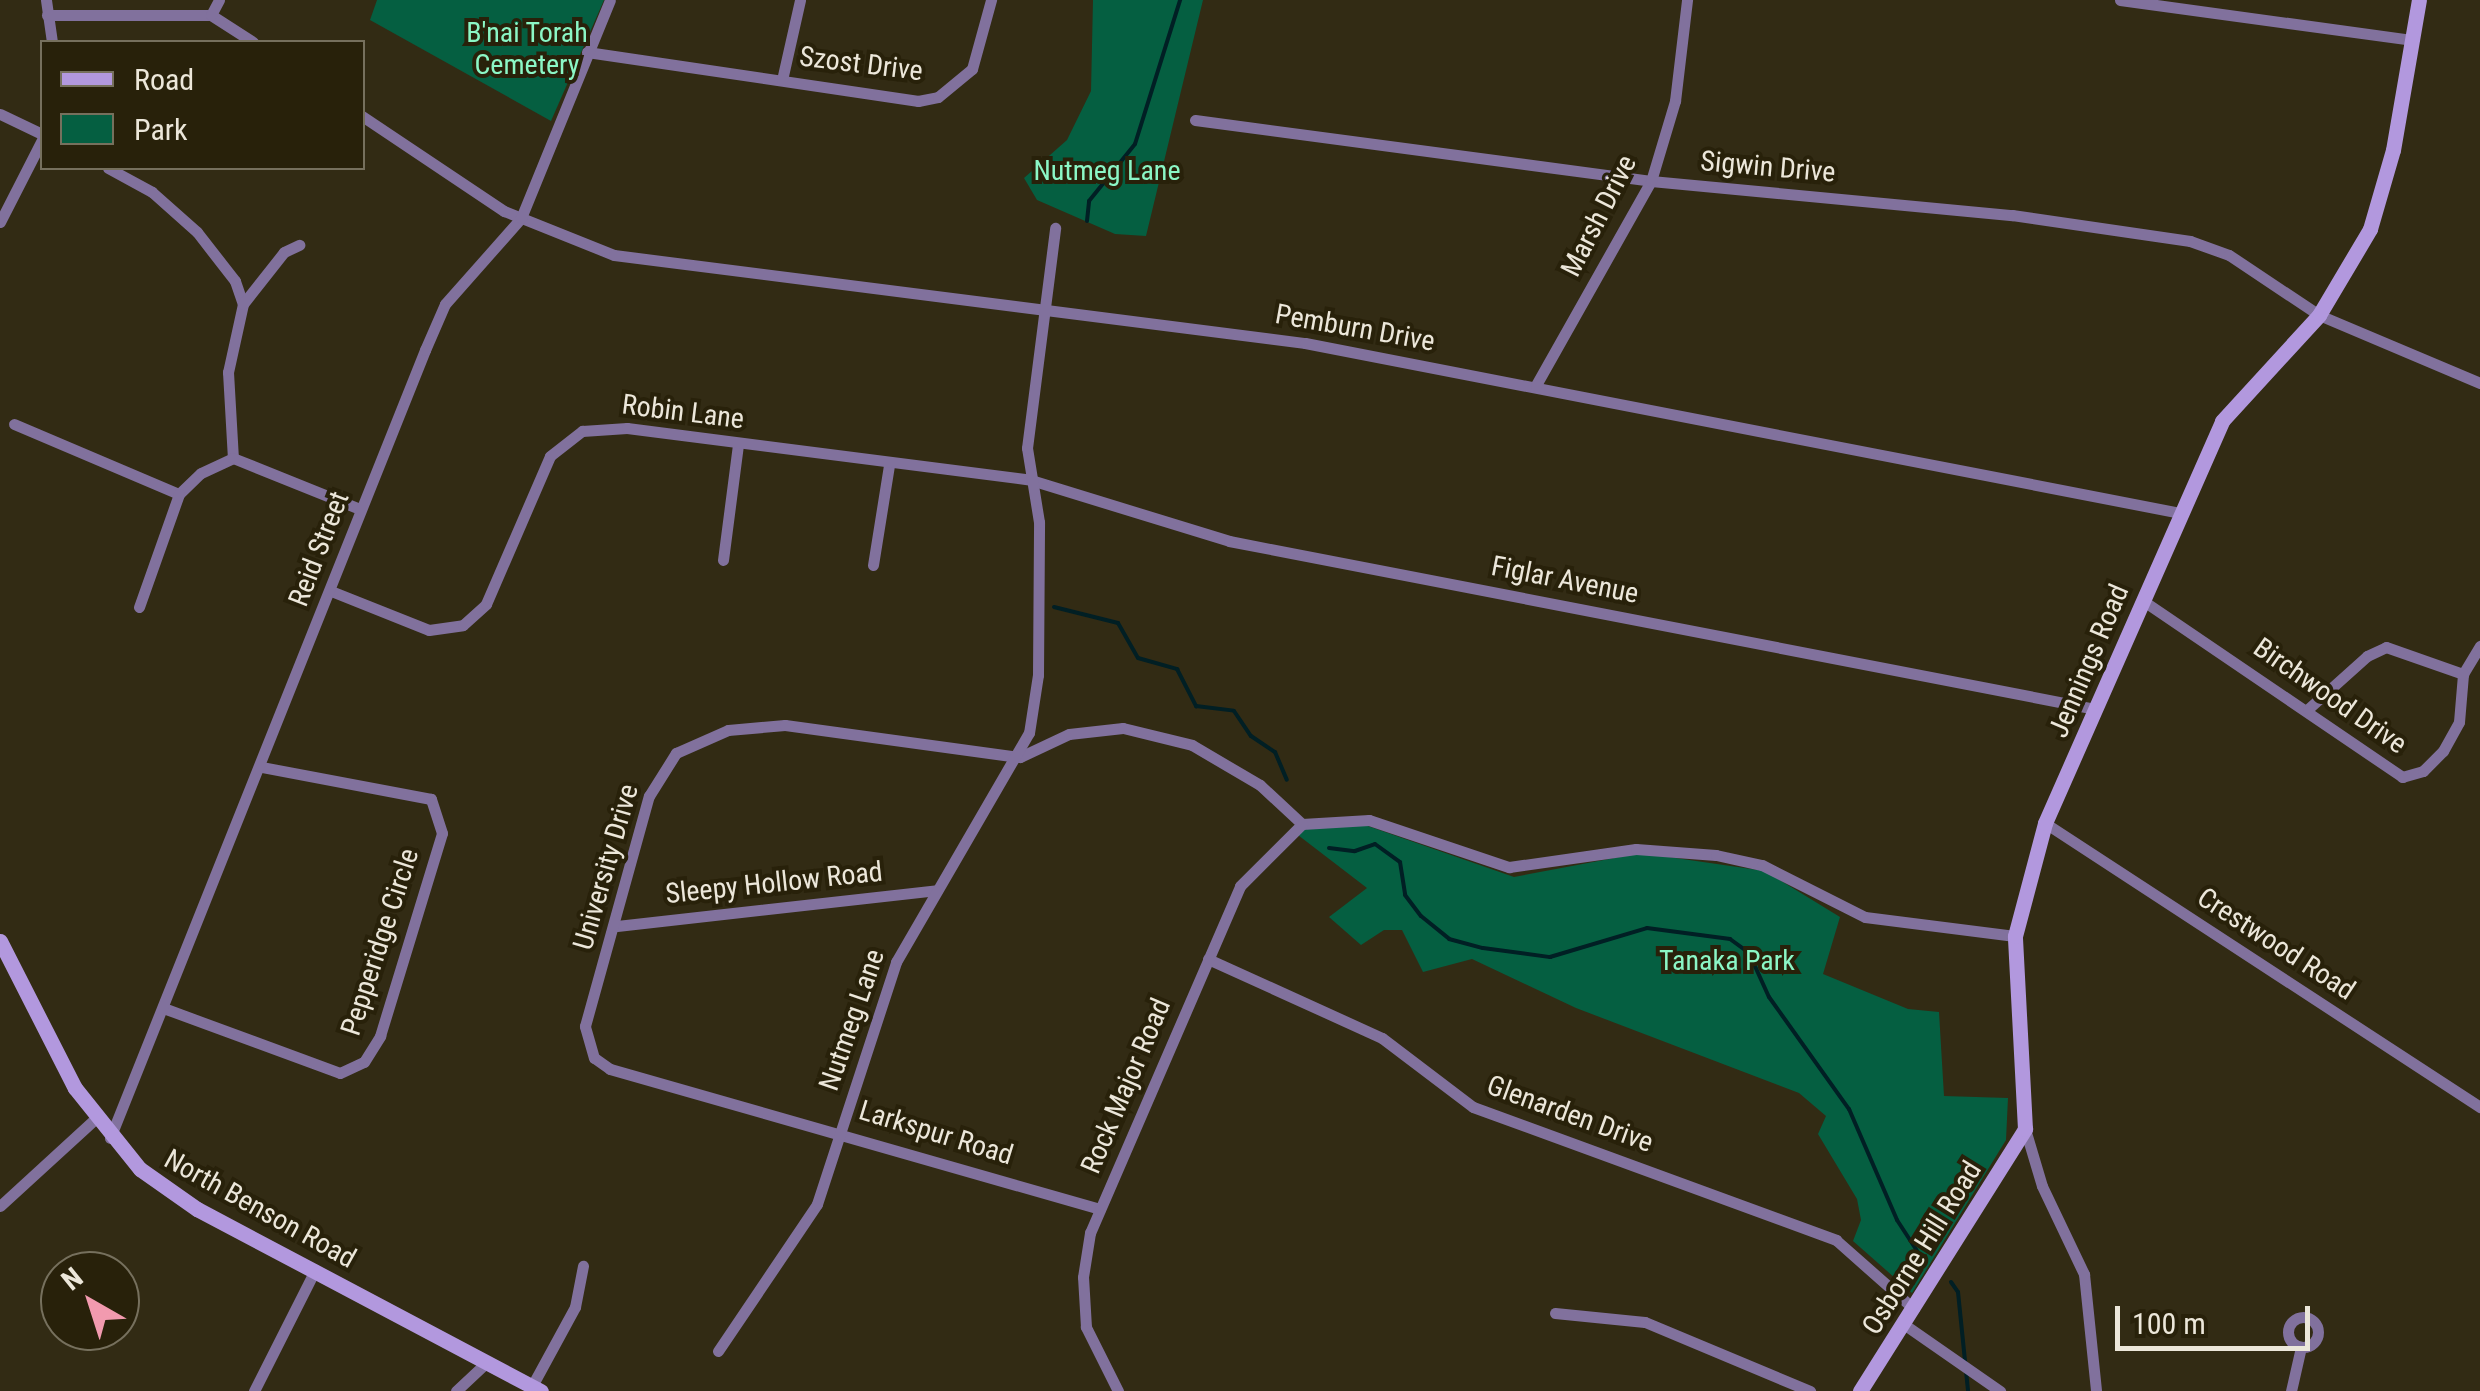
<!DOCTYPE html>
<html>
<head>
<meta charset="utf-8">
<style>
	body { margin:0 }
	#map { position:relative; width:2480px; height:1391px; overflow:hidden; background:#322b14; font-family:"Roboto Condensed",sans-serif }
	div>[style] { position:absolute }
	.green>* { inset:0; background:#055f41 }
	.stream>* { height:4px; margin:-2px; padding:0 2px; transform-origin:2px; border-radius:2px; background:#011f24 }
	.street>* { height:11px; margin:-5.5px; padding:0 5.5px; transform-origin:5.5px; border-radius:5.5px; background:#81719d }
	.street>.ring { margin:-5.5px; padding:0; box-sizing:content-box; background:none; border:11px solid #81719d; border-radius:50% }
	.secondary>* { height:15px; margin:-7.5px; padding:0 7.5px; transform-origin:7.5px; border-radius:7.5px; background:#b298de }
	span { translate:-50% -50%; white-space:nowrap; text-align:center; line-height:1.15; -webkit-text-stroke:8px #28210a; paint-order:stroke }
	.park-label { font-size:28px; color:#8bf7c6 }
	.street-label { font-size:28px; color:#ece7da }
	.legend { position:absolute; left:40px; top:40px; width:325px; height:130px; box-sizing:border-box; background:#28210a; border:2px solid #76705d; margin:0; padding:12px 18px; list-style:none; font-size:30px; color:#ece7da }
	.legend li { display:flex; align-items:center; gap:20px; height:50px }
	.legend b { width:50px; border:2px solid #76705d }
	.north { position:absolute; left:40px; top:1251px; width:100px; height:100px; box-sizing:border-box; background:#28210a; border:2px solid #76705d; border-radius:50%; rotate:321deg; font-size:28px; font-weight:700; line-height:40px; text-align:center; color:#ece7da }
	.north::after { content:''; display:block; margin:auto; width:35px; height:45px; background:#f29aaf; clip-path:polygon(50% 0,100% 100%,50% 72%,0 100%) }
	.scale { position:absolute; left:2115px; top:1306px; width:195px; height:45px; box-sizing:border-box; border:5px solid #ece7da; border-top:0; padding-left:12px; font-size:30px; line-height:35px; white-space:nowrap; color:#ece7da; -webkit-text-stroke:8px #28210a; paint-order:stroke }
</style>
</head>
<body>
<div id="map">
	<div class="green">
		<i style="clip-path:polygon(377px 0,604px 0,551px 121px,370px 20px)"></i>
		<i style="clip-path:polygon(1093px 0,1203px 0,1146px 236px,1115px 234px,1037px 200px,1024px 178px,1067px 140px,1091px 91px)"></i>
		<i style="clip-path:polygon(1307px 824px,1365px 825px,1514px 877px,1641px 853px,1765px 871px,1840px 917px,1823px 974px,1908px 1009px,1939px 1012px,1944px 1096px,2008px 1098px,2006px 1140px,1912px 1293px,1853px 1241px,1861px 1220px,1857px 1199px,1818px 1134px,1826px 1116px,1799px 1093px,1576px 1008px,1472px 959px,1423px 972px,1402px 930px,1384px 930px,1361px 945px,1329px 917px,1367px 888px,1294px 832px)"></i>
	</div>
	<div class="stream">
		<i style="left:1087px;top:221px;width:20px;rotate:-84deg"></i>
		<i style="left:1089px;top:201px;width:73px;rotate:-51.1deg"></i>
		<i style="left:1135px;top:144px;width:151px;rotate:-72.6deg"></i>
		<i style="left:1054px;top:607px;width:66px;rotate:14deg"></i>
		<i style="left:1118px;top:623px;width:40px;rotate:60.3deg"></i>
		<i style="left:1138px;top:658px;width:41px;rotate:15.8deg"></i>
		<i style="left:1177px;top:669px;width:42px;rotate:62.8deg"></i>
		<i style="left:1196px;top:706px;width:38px;rotate:7deg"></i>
		<i style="left:1234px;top:711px;width:30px;rotate:56deg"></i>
		<i style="left:1251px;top:736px;width:29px;rotate:34deg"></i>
		<i style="left:1275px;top:752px;width:30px;rotate:67deg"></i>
		<i style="left:1329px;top:848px;width:26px;rotate:7deg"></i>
		<i style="left:1355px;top:851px;width:21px;rotate:-19deg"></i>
		<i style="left:1375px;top:844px;width:31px;rotate:36deg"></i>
		<i style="left:1400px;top:862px;width:33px;rotate:81deg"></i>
		<i style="left:1405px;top:895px;width:26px;rotate:53deg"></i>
		<i style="left:1421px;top:916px;width:36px;rotate:39deg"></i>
		<i style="left:1449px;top:939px;width:35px;rotate:15deg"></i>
		<i style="left:1483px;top:948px;width:68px;rotate:7.7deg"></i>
		<i style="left:1550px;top:957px;width:101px;rotate:-16.6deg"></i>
		<i style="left:1647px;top:928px;width:84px;rotate:7.5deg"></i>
		<i style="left:1730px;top:939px;width:24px;rotate:36deg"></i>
		<i style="left:1749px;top:953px;width:48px;rotate:65.6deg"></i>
		<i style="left:1769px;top:997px;width:138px;rotate:54.5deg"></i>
		<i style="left:1849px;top:1109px;width:121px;rotate:66.6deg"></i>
		<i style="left:1897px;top:1220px;width:48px;rotate:57deg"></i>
		<i style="left:1951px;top:1282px;width:12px;rotate:55deg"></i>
		<i style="left:1958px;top:1292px;width:100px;rotate:84.2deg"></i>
	</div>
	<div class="street">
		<i style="left:46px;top:0;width:42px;rotate:81.9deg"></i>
		<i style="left:2120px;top:0;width:296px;rotate:7.8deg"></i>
		<i style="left:47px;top:15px;width:164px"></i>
		<i style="left:211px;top:15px;width:50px;rotate:32.7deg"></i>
		<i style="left:211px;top:15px;width:17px;rotate:-62deg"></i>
		<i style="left:587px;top:52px;width:335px;rotate:8.4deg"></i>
		<i style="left:918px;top:101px;width:20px;rotate:-11deg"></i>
		<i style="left:938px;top:97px;width:44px;rotate:-39.5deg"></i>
		<i style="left:972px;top:69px;width:72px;rotate:-74.6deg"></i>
		<i style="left:782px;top:80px;width:82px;rotate:-77.3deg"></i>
		<i style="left:0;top:114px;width:47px;rotate:25.5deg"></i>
		<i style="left:362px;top:116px;width:171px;rotate:33.8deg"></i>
		<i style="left:504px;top:211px;width:118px;rotate:21.8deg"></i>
		<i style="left:614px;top:255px;width:697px;rotate:7.26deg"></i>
		<i style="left:1305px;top:343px;width:891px;rotate:10.99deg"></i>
		<i style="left:1195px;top:120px;width:460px;rotate:7.6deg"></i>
		<i style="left:1651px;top:181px;width:363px;rotate:5.4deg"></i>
		<i style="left:2012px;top:215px;width:180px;rotate:8.3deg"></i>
		<i style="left:2190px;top:241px;width:41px;rotate:19.7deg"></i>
		<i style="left:2229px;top:255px;width:108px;rotate:33.7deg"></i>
		<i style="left:2319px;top:315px;width:175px;rotate:22.9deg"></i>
		<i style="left:108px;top:168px;width:50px;rotate:28.6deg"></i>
		<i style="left:152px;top:192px;width:60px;rotate:41.6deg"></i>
		<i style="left:197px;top:232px;width:62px;rotate:52.2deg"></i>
		<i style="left:235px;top:281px;width:24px;rotate:71deg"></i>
		<i style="left:243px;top:304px;width:70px;rotate:102.4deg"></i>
		<i style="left:228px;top:372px;width:86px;rotate:86.7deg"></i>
		<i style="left:0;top:222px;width:92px;rotate:-62.9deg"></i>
		<i style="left:243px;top:304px;width:66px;rotate:-51.7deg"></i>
		<i style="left:284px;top:252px;width:17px;rotate:-25deg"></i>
		<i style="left:1536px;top:385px;width:234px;rotate:-60.6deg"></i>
		<i style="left:1651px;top:181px;width:84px;rotate:-73.3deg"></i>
		<i style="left:1675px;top:101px;width:102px;rotate:-83.2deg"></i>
		<i style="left:14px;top:424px;width:179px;rotate:23deg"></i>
		<i style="left:179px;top:494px;width:30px;rotate:-44deg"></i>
		<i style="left:201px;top:473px;width:35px;rotate:-25deg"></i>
		<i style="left:233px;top:458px;width:137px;rotate:21.9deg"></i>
		<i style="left:723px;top:560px;width:116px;rotate:-82.6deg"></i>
		<i style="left:873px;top:565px;width:101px;rotate:-80.9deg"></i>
		<i style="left:331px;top:591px;width:105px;rotate:21.7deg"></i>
		<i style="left:429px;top:630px;width:34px;rotate:-8deg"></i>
		<i style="left:463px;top:625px;width:31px;rotate:-42deg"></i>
		<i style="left:486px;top:604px;width:161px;rotate:-66.6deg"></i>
		<i style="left:550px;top:456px;width:41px;rotate:-38deg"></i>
		<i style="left:582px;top:431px;width:45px;rotate:-3.8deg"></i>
		<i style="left:627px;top:428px;width:407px;rotate:7.3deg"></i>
		<i style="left:1031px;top:480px;width:207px;rotate:17.1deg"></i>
		<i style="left:1229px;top:541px;width:883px;rotate:10.97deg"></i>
		<i style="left:2142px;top:600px;width:315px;rotate:34.2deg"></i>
		<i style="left:2402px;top:777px;width:22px;rotate:-16deg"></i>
		<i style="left:2423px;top:771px;width:28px;rotate:-45deg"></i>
		<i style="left:2443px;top:751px;width:33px;rotate:-61deg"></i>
		<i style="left:2459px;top:722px;width:48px;rotate:-85.2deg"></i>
		<i style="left:2463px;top:674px;width:33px;rotate:-59deg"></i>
		<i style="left:139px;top:607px;width:120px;rotate:-70.5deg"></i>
		<i style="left:2308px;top:709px;width:79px;rotate:-41.9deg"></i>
		<i style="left:2367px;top:656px;width:21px;rotate:-25deg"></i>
		<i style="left:2386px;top:647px;width:82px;rotate:19.3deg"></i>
		<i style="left:2045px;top:823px;width:520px;rotate:33.14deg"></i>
		<i style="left:617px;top:926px;width:322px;rotate:-6.4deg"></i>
		<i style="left:1208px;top:959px;width:191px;rotate:24.4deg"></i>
		<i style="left:1382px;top:1038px;width:114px;rotate:37.2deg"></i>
		<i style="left:1473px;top:1107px;width:387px;rotate:20.1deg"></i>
		<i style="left:1836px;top:1240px;width:104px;rotate:41.5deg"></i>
		<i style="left:166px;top:1009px;width:185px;rotate:20.2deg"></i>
		<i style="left:340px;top:1073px;width:26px;rotate:-25deg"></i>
		<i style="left:364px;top:1062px;width:31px;rotate:-58deg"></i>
		<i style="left:380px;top:1036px;width:212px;rotate:-73deg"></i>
		<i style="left:442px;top:833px;width:36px;rotate:-108deg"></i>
		<i style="left:431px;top:799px;width:173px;rotate:-169.3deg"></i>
		<i style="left:2025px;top:1129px;width:59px;rotate:73.4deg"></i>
		<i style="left:2042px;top:1186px;width:98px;rotate:64.5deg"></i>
		<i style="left:2084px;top:1274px;width:118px;rotate:84.1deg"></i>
		<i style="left:110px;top:1138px;width:849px;rotate:-68.21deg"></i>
		<i style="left:425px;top:350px;width:50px;rotate:-66.5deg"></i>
		<i style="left:445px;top:304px;width:115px;rotate:-48.5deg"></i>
		<i style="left:521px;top:218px;width:235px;rotate:-67.8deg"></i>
		<i style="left:0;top:1206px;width:129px;rotate:-42.5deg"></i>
		<i style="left:1100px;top:1209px;width:510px;rotate:-164.05deg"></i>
		<i style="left:610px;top:1069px;width:19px;rotate:-145deg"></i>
		<i style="left:594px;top:1058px;width:33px;rotate:-106deg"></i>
		<i style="left:585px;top:1026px;width:239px;rotate:-74.5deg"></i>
		<i style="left:649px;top:796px;width:51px;rotate:-57.9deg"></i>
		<i style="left:676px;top:753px;width:57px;rotate:-23.9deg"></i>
		<i style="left:728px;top:730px;width:57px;rotate:-5deg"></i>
		<i style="left:785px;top:725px;width:237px;rotate:7.8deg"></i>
		<i style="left:1020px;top:757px;width:54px;rotate:-25.1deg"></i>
		<i style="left:1069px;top:734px;width:54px;rotate:-6.3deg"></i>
		<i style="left:1123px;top:728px;width:71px;rotate:13.8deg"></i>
		<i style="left:1192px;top:745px;width:79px;rotate:30.5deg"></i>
		<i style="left:1260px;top:785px;width:57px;rotate:42.9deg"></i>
		<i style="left:1302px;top:824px;width:67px;rotate:-3.4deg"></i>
		<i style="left:1369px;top:820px;width:148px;rotate:18.6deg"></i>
		<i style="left:1509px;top:867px;width:128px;rotate:-8.1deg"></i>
		<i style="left:1636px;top:849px;width:80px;rotate:4.3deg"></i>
		<i style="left:1716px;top:855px;width:47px;rotate:12.3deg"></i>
		<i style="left:1762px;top:865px;width:115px;rotate:26.8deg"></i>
		<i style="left:1865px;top:917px;width:151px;rotate:7.2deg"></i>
		<i style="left:1555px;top:1313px;width:90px;rotate:5.7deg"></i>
		<i style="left:1645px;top:1322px;width:179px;rotate:22.7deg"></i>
		<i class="ring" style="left:2288px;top:1317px;width:19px;height:19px"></i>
		<i style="left:1905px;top:1325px;width:116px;rotate:34.8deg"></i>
		<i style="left:718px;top:1351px;width:177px;rotate:-56deg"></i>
		<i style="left:817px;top:1204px;width:255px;rotate:-71.9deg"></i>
		<i style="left:896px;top:962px;width:265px;rotate:-59.9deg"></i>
		<i style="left:1029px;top:733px;width:59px;rotate:-81.2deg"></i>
		<i style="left:1038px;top:675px;width:153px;rotate:-89.6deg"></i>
		<i style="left:1039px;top:522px;width:75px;rotate:-99.2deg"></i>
		<i style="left:1027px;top:448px;width:222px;rotate:-82.7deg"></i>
		<i style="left:532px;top:1386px;width:90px;rotate:-61.4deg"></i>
		<i style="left:575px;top:1307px;width:42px;rotate:-79deg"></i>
		<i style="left:254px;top:1391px;width:136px;rotate:-63.2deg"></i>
		<i style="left:456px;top:1391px;width:42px;rotate:-43.1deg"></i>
		<i style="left:1118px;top:1391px;width:72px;rotate:-116.6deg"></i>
		<i style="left:1086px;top:1327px;width:50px;rotate:-93.4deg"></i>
		<i style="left:1083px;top:1277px;width:45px;rotate:-81deg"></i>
		<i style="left:1090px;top:1233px;width:378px;rotate:-66.6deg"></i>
		<i style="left:1240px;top:886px;width:88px;rotate:-45deg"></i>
		<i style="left:2291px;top:1391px;width:45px;rotate:-77.2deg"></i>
	</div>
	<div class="secondary">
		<i style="left:0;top:941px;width:165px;rotate:63deg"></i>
		<i style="left:75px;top:1088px;width:104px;rotate:51.3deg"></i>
		<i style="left:140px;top:1169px;width:70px;rotate:35.1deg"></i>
		<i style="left:197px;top:1209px;width:389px;rotate:27.9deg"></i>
		<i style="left:1860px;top:1391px;width:310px;rotate:-57.8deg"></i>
		<i style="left:2025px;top:1129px;width:193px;rotate:-93deg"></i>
		<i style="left:2015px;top:936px;width:117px;rotate:-75.1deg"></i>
		<i style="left:2045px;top:823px;width:439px;rotate:-66.2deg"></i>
		<i style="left:2222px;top:421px;width:144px;rotate:-47.5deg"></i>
		<i style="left:2319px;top:315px;width:100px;rotate:-59.3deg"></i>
		<i style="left:2370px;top:229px;width:82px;rotate:-73.8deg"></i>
		<i style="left:2393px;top:150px;width:152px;rotate:-80.2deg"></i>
	</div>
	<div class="park-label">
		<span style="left:527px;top:49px">B'nai Torah<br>Cemetery</span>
		<span style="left:1107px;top:171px">Nutmeg Lane</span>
		<span style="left:1727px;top:961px">Tanaka Park</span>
	</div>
	<div class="street-label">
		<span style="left:861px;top:64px;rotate:7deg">Szost Drive</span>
		<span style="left:1768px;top:167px;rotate:5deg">Sigwin Drive</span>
		<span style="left:1599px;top:216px;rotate:-63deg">Marsh Drive</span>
		<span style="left:1355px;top:328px;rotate:10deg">Pemburn Drive</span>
		<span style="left:683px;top:412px;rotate:7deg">Robin Lane</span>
		<span style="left:319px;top:549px;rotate:-69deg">Reid Street</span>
		<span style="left:1565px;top:580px;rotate:11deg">Figlar Avenue</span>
		<span style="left:2089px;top:661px;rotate:-67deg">Jennings Road</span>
		<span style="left:2330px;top:696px;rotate:35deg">Birchwood Drive</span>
		<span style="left:606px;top:867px;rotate:-74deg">University Drive</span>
		<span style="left:774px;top:883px;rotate:-6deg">Sleepy Hollow Road</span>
		<span style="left:380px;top:942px;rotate:-72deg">Pepperidge Circle</span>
		<span style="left:2276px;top:944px;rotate:33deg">Crestwood Road</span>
		<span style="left:852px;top:1020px;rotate:-71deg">Nutmeg Lane</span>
		<span style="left:1126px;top:1086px;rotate:-67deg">Rock Major Road</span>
		<span style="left:1570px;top:1114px;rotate:20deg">Glenarden Drive</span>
		<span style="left:936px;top:1133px;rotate:17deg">Larkspur Road</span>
		<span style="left:260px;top:1209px;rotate:29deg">North Benson Road</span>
		<span style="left:1922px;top:1248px;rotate:-58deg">Osborne Hill Road</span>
	</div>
	<ul class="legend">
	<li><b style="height:12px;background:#b298de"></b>Road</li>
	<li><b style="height:28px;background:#055f41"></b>Park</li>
	</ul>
	<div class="north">N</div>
	<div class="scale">100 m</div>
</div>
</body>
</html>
